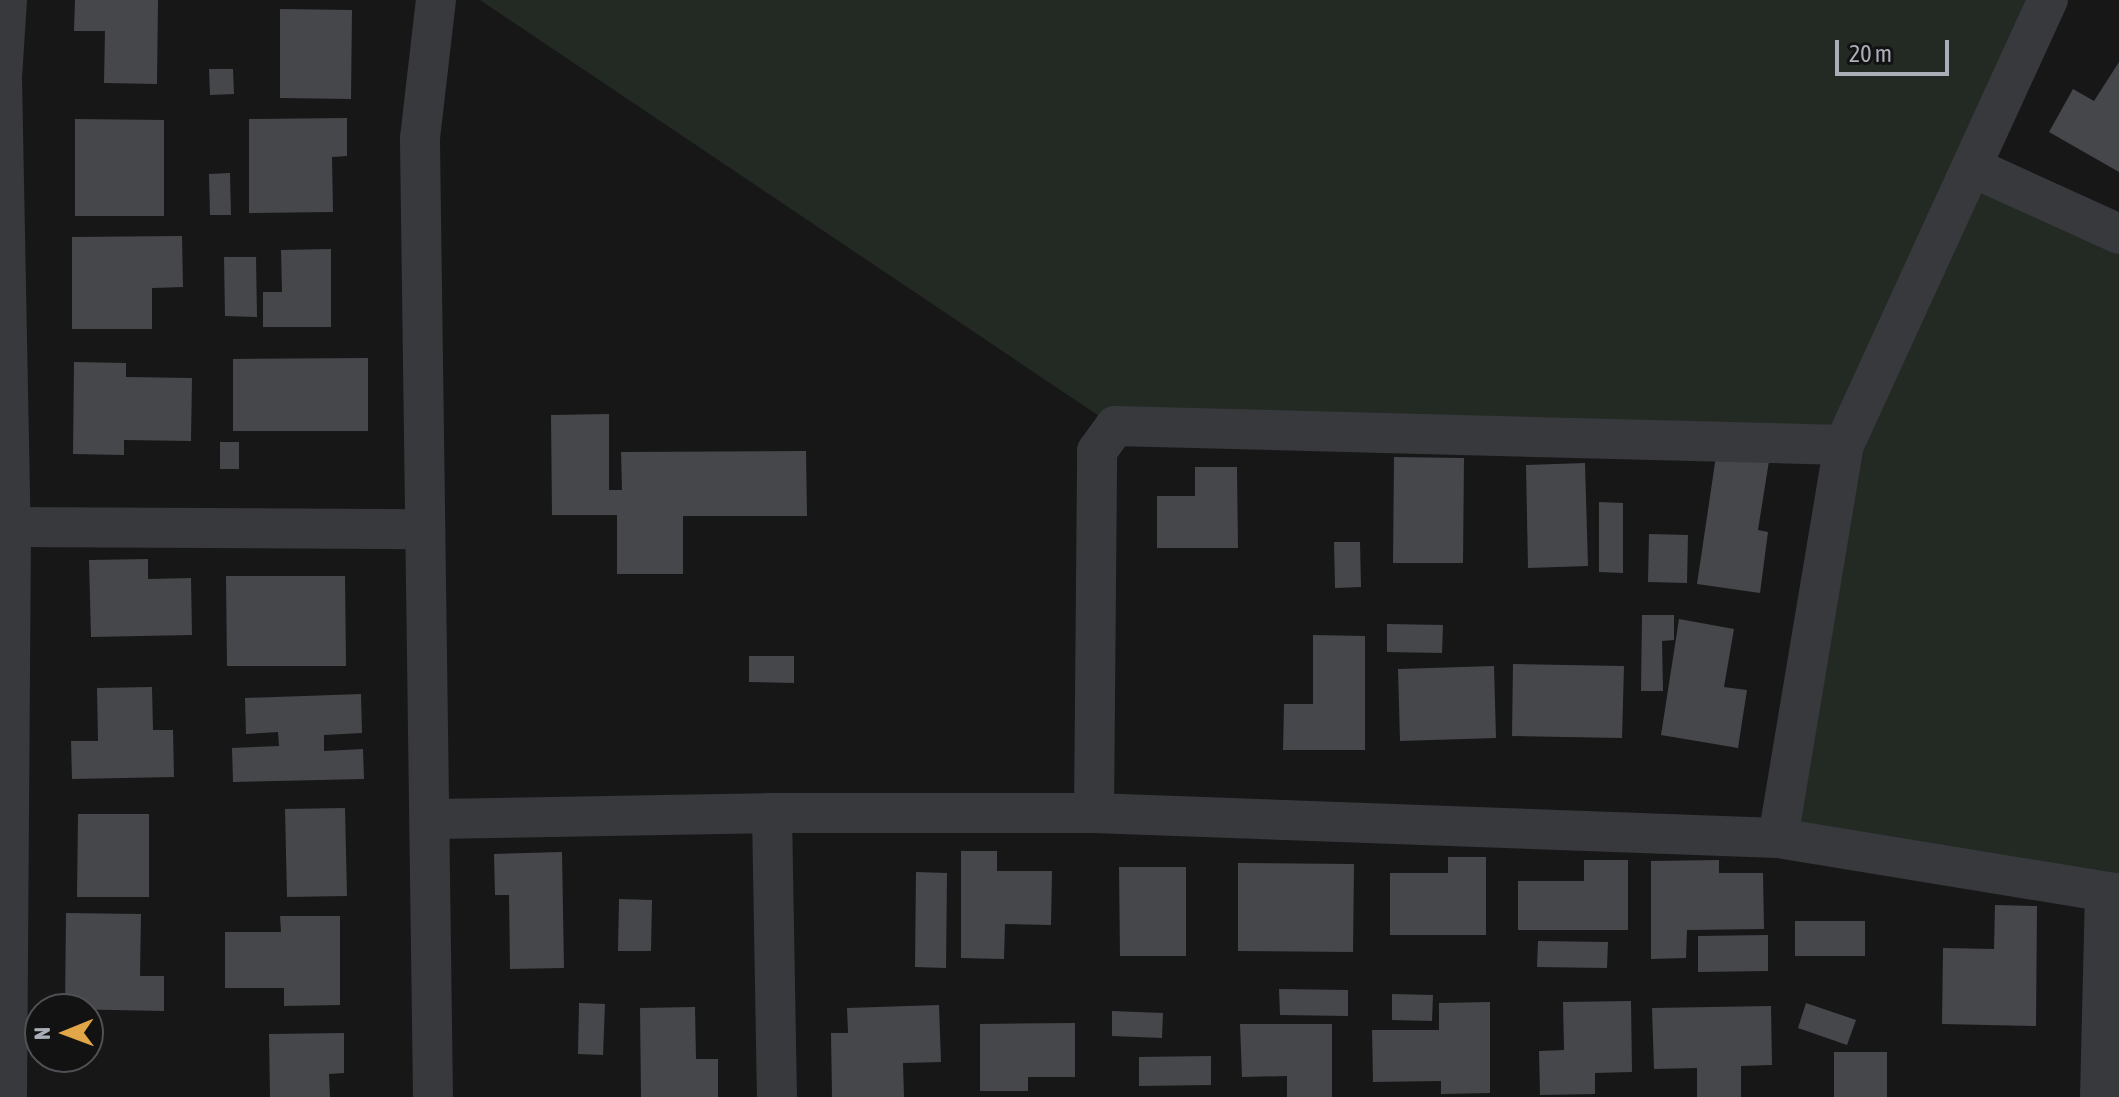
<!DOCTYPE html>
<html>
<head>
<meta charset="utf-8">
<style>
	body { margin:0 }
	#map { position:relative; width:2119px; height:1097px; overflow:hidden; background:#171718; font-family:"Asap Condensed",sans-serif }
	div>[style] { position:absolute }
	.green>* { inset:0; background:#232a24 }
	.building>* { inset:0; background:#46474b }
	.street>* { height:40px; margin:-20px; padding:0 20px; transform-origin:20px; border-radius:20px; background:#38393d }
	span { translate:-50% -50%; white-space:nowrap; text-align:center; line-height:1.15; -webkit-text-stroke:6px #121213; paint-order:stroke }
	.north { position:absolute; left:24px; top:993px; width:80px; height:80px; box-sizing:border-box; background:#121213; border:2px solid #4f5155; border-radius:50%; rotate:269deg; font-size:22px; font-weight:700; line-height:32px; text-align:center; color:#aaafb7 }
	.north::after { content:''; display:block; margin:auto; width:28px; height:36px; background:#e1a647; clip-path:polygon(50% 0,100% 100%,50% 72%,0 100%) }
	.scale { position:absolute; left:1835px; top:40px; width:114px; height:36px; box-sizing:border-box; border:4px solid #aaafb7; border-top:0; padding-left:10px; font-size:24px; line-height:28px; white-space:nowrap; color:#aaafb7; -webkit-text-stroke:6px #121213; paint-order:stroke }
</style>
</head>
<body>
<div id="map">
	<div class="green">
		<i style="clip-path:polygon(480px 0,2030px 0,1838px 433px,1099px 416px)"></i>
		<i style="clip-path:polygon(1982px 184px,2119px 245px,2119px 885px,1791px 830px,1857px 447px)"></i>
	</div>
	<div class="building">
		<i style="clip-path:polygon(75px 0,158px 0,157px 84px,104px 83px,105px 31px,74px 31px)"></i>
		<i style="clip-path:polygon(280px 9px,352px 10px,351px 99px,280px 98px)"></i>
		<i style="clip-path:polygon(2119px 62px,2119px 172px,2049px 132px,2073px 89px,2094px 101px)"></i>
		<i style="clip-path:polygon(209px 69px,233px 69px,234px 94px,210px 95px)"></i>
		<i style="clip-path:polygon(347px 118px,347px 156px,332px 157px,333px 212px,249px 213px,249px 119px)"></i>
		<i style="clip-path:polygon(75px 119px,164px 120px,164px 216px,75px 216px)"></i>
		<i style="clip-path:polygon(230px 173px,231px 215px,210px 215px,209px 174px)"></i>
		<i style="clip-path:polygon(182px 236px,183px 287px,152px 288px,152px 329px,72px 329px,72px 237px)"></i>
		<i style="clip-path:polygon(331px 249px,331px 327px,263px 327px,263px 292px,282px 292px,281px 250px)"></i>
		<i style="clip-path:polygon(224px 257px,256px 257px,257px 317px,225px 316px)"></i>
		<i style="clip-path:polygon(368px 358px,368px 431px,233px 431px,233px 359px)"></i>
		<i style="clip-path:polygon(74px 362px,126px 363px,126px 377px,192px 378px,191px 441px,124px 440px,124px 455px,73px 454px)"></i>
		<i style="clip-path:polygon(609px 414px,609px 490px,622px 490px,621px 452px,806px 451px,807px 516px,683px 516px,683px 574px,617px 574px,617px 515px,552px 515px,551px 415px)"></i>
		<i style="clip-path:polygon(220px 442px,239px 442px,239px 469px,220px 469px)"></i>
		<i style="clip-path:polygon(1716px 456px,1769px 461px,1758px 530px,1768px 532px,1760px 593px,1697px 584px)"></i>
		<i style="clip-path:polygon(1394px 457px,1464px 458px,1463px 563px,1393px 563px)"></i>
		<i style="clip-path:polygon(1585px 463px,1588px 566px,1528px 568px,1526px 465px)"></i>
		<i style="clip-path:polygon(1195px 467px,1237px 467px,1238px 548px,1157px 548px,1157px 496px,1195px 496px)"></i>
		<i style="clip-path:polygon(1599px 502px,1623px 503px,1623px 573px,1599px 572px)"></i>
		<i style="clip-path:polygon(1649px 534px,1688px 535px,1687px 583px,1648px 582px)"></i>
		<i style="clip-path:polygon(1334px 542px,1360px 542px,1361px 587px,1335px 588px)"></i>
		<i style="clip-path:polygon(148px 559px,148px 579px,191px 578px,192px 635px,91px 637px,89px 560px)"></i>
		<i style="clip-path:polygon(226px 576px,345px 576px,346px 666px,227px 666px)"></i>
		<i style="clip-path:polygon(1642px 615px,1674px 615px,1674px 640px,1662px 641px,1663px 691px,1641px 691px)"></i>
		<i style="clip-path:polygon(1679px 619px,1734px 629px,1724px 687px,1747px 690px,1738px 748px,1661px 735px)"></i>
		<i style="clip-path:polygon(1387px 624px,1443px 625px,1442px 653px,1387px 652px)"></i>
		<i style="clip-path:polygon(1313px 635px,1365px 636px,1365px 750px,1283px 750px,1284px 704px,1313px 704px)"></i>
		<i style="clip-path:polygon(749px 656px,794px 656px,794px 683px,749px 682px)"></i>
		<i style="clip-path:polygon(1513px 664px,1624px 666px,1622px 738px,1512px 736px)"></i>
		<i style="clip-path:polygon(1494px 666px,1496px 738px,1400px 741px,1398px 669px)"></i>
		<i style="clip-path:polygon(152px 687px,153px 730px,173px 730px,174px 777px,72px 779px,71px 741px,98px 741px,97px 688px)"></i>
		<i style="clip-path:polygon(361px 694px,362px 733px,324px 735px,324px 751px,363px 749px,364px 779px,233px 782px,232px 748px,279px 746px,278px 732px,246px 734px,245px 698px)"></i>
		<i style="clip-path:polygon(345px 808px,347px 896px,287px 897px,285px 809px)"></i>
		<i style="clip-path:polygon(78px 814px,149px 814px,149px 897px,77px 897px)"></i>
		<i style="clip-path:polygon(961px 851px,997px 851px,997px 871px,1052px 871px,1051px 925px,1005px 924px,1004px 959px,961px 958px)"></i>
		<i style="clip-path:polygon(562px 852px,564px 968px,510px 969px,509px 895px,495px 895px,494px 854px)"></i>
		<i style="clip-path:polygon(1448px 857px,1486px 857px,1486px 935px,1390px 935px,1390px 873px,1448px 873px)"></i>
		<i style="clip-path:polygon(1584px 860px,1628px 860px,1628px 930px,1518px 930px,1518px 881px,1584px 881px)"></i>
		<i style="clip-path:polygon(1719px 860px,1719px 873px,1763px 873px,1764px 929px,1687px 930px,1686px 958px,1651px 959px,1651px 861px)"></i>
		<i style="clip-path:polygon(1238px 863px,1354px 864px,1353px 952px,1238px 951px)"></i>
		<i style="clip-path:polygon(1119px 867px,1186px 867px,1186px 956px,1120px 956px)"></i>
		<i style="clip-path:polygon(916px 872px,947px 873px,946px 968px,915px 967px)"></i>
		<i style="clip-path:polygon(619px 899px,652px 900px,651px 951px,618px 951px)"></i>
		<i style="clip-path:polygon(1995px 905px,2037px 906px,2036px 1026px,1942px 1024px,1943px 948px,1994px 949px)"></i>
		<i style="clip-path:polygon(66px 913px,141px 914px,140px 976px,164px 976px,164px 1011px,65px 1009px)"></i>
		<i style="clip-path:polygon(280px 916px,340px 916px,340px 1005px,284px 1006px,284px 988px,225px 988px,225px 932px,281px 932px)"></i>
		<i style="clip-path:polygon(1795px 921px,1865px 921px,1865px 956px,1795px 956px)"></i>
		<i style="clip-path:polygon(1768px 935px,1768px 971px,1698px 972px,1698px 936px)"></i>
		<i style="clip-path:polygon(1538px 941px,1608px 942px,1607px 968px,1537px 967px)"></i>
		<i style="clip-path:polygon(1279px 989px,1348px 990px,1348px 1016px,1280px 1015px)"></i>
		<i style="clip-path:polygon(1392px 994px,1433px 995px,1432px 1021px,1392px 1020px)"></i>
		<i style="clip-path:polygon(1631px 1001px,1632px 1072px,1595px 1073px,1595px 1094px,1540px 1095px,1539px 1051px,1564px 1050px,1563px 1002px)"></i>
		<i style="clip-path:polygon(1490px 1002px,1490px 1093px,1441px 1094px,1441px 1081px,1373px 1082px,1372px 1030px,1439px 1030px,1439px 1003px)"></i>
		<i style="clip-path:polygon(579px 1003px,605px 1004px,603px 1055px,578px 1054px)"></i>
		<i style="clip-path:polygon(1806px 1003px,1856px 1020px,1847px 1045px,1798px 1028px)"></i>
		<i style="clip-path:polygon(939px 1005px,941px 1062px,903px 1063px,904px 1097px,832px 1097px,831px 1033px,848px 1033px,847px 1008px)"></i>
		<i style="clip-path:polygon(1771px 1006px,1772px 1065px,1741px 1066px,1741px 1097px,1697px 1097px,1697px 1068px,1654px 1069px,1652px 1008px)"></i>
		<i style="clip-path:polygon(695px 1007px,696px 1059px,718px 1059px,718px 1097px,641px 1097px,640px 1008px)"></i>
		<i style="clip-path:polygon(1112px 1011px,1163px 1013px,1162px 1038px,1112px 1036px)"></i>
		<i style="clip-path:polygon(1075px 1023px,1075px 1077px,1028px 1077px,1028px 1091px,980px 1091px,980px 1024px)"></i>
		<i style="clip-path:polygon(1240px 1024px,1332px 1024px,1332px 1097px,1287px 1097px,1287px 1076px,1242px 1077px)"></i>
		<i style="clip-path:polygon(344px 1033px,344px 1073px,329px 1074px,330px 1097px,270px 1097px,269px 1034px)"></i>
		<i style="clip-path:polygon(1834px 1052px,1887px 1052px,1887px 1097px,1834px 1097px)"></i>
		<i style="clip-path:polygon(1211px 1056px,1211px 1085px,1139px 1086px,1139px 1057px)"></i>
	</div>
	<div class="street">
		<i style="left:7px;top:0;width:78px;rotate:93.7deg"></i>
		<i style="left:2px;top:78px;width:449px;rotate:88.9deg"></i>
		<i style="left:11px;top:527px;width:570px;rotate:90.4deg"></i>
		<i style="left:1976px;top:169px;width:157px;rotate:24.4deg"></i>
		<i style="left:11px;top:527px;width:413px;rotate:0.3deg"></i>
		<i style="left:772px;top:813px;width:322px"></i>
		<i style="left:1094px;top:813px;width:684px;rotate:2.09deg"></i>
		<i style="left:1778px;top:838px;width:346px;rotate:9.3deg"></i>
		<i style="left:1094px;top:813px;width:362px;rotate:-89.5deg"></i>
		<i style="left:1097px;top:451px;width:31px;rotate:-54deg"></i>
		<i style="left:1115px;top:426px;width:729px;rotate:1.49deg"></i>
		<i style="left:434px;top:819px;width:338px;rotate:-1deg"></i>
		<i style="left:772px;top:813px;width:284px;rotate:89deg"></i>
		<i style="left:1778px;top:838px;width:399px;rotate:-80.5deg"></i>
		<i style="left:1844px;top:445px;width:490px;rotate:-65.4deg"></i>
		<i style="left:433px;top:1097px;width:959px;rotate:-90.78deg"></i>
		<i style="left:420px;top:138px;width:139px;rotate:-83.4deg"></i>
		<i style="left:2100px;top:1097px;width:204px;rotate:-88.6deg"></i>
	</div>
	<div class="north">N</div>
	<div class="scale">20 m</div>
</div>
</body>
</html>
